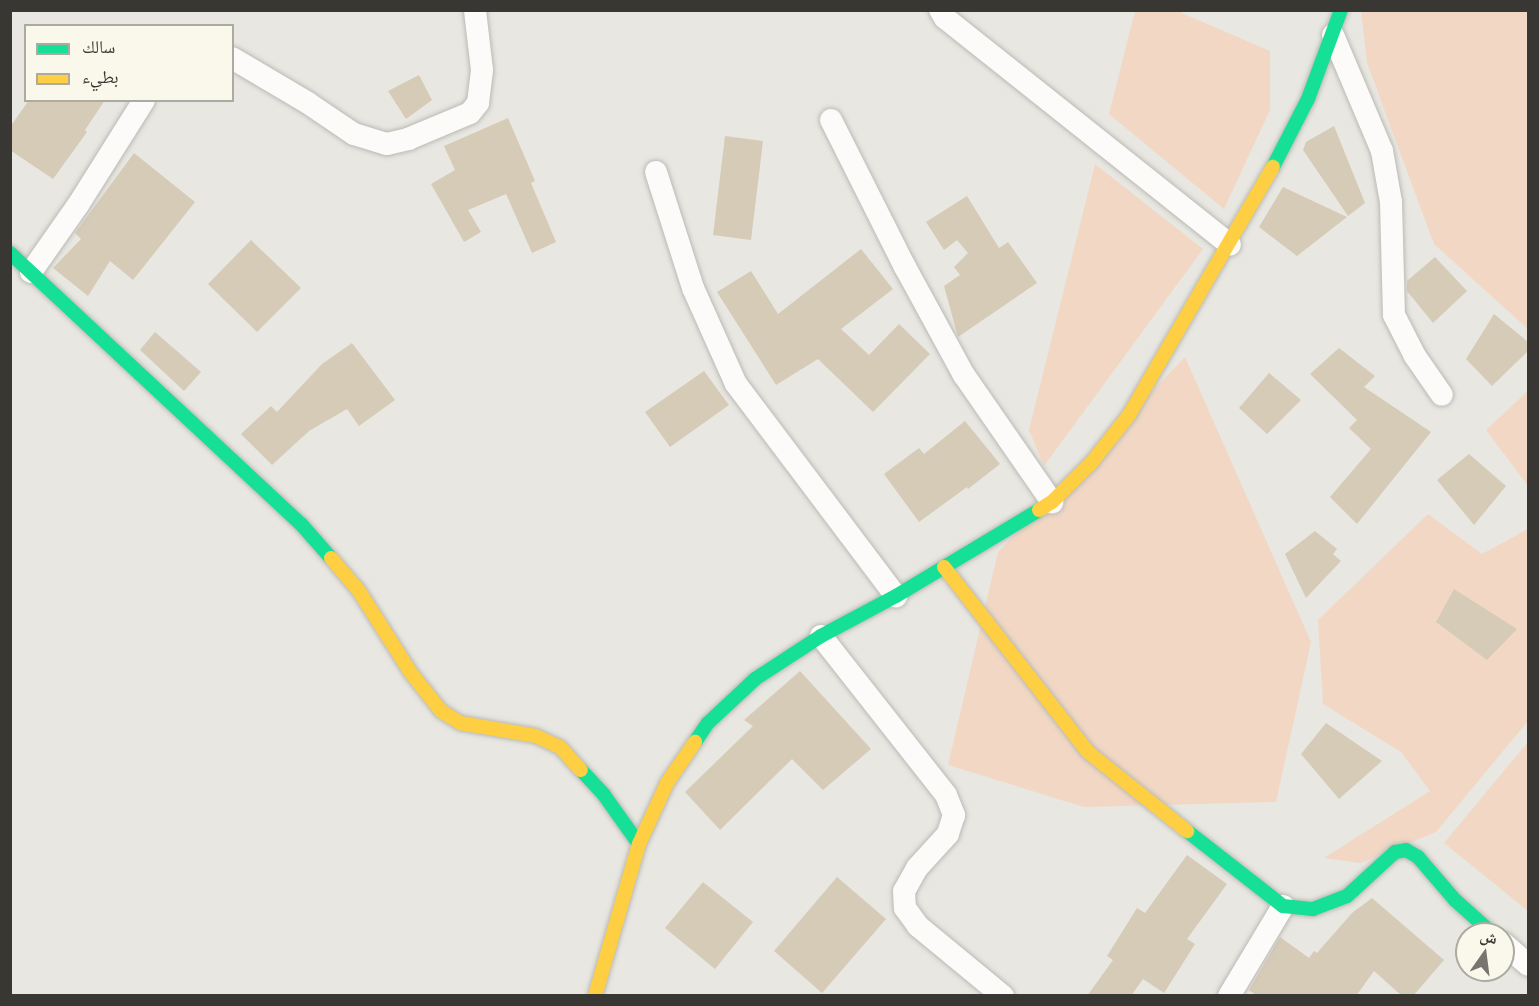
<!DOCTYPE html>
<html>
<head>
<meta charset="utf-8">
<style>
	body { margin:0 }
	#map { position:relative; width:1539px; height:1006px; overflow:hidden; background:#e8e7e1; font-family:"Exo 2","Noto Naskh Arabic",sans-serif }
	div>[style] { position:absolute }
	.green>* { inset:0; background:#f2d8c4 }
	.building>* { inset:0; background:#d6cbb7 }
	.roads { filter:drop-shadow(0 0 2px #bbbab5) drop-shadow(0 0 2px #bbbab5) }
	.street>* { height:22px; margin:-11px; padding:0 11px; transform-origin:11px; border-radius:11px; background:#fcfbfa }
	.fast>* { height:14px; margin:-7px; padding:0 7px; transform-origin:7px; border-radius:7px; background:#16e098 }
	.slow>* { height:14px; margin:-7px; padding:0 7px; transform-origin:7px; border-radius:7px; background:#ffcf43 }
	span { translate:-50% -50%; white-space:nowrap; text-align:center; line-height:1.15; -webkit-text-stroke:5px #f9f8eb; paint-order:stroke }
	.frame { position:absolute; inset:0; border:12px solid #383733; pointer-events:none }
	.legend { position:absolute; left:24px; top:24px; width:210px; height:78px; box-sizing:border-box; background:#f9f8eb; border:2px solid #acaba1; margin:0; padding:8px 10px; list-style:none; font-size:18px; color:#383733 }
	.legend li { display:flex; align-items:center; gap:12px; height:30px }
	.legend b { width:30px; border:2px solid #acaba1 }
	.north { position:absolute; left:1455px; top:922px; width:60px; height:60px; box-sizing:border-box; background:#f9f8eb; border:2px solid #acaba1; border-radius:50%; rotate:14deg; font-size:16px; font-weight:700; line-height:24px; text-align:center; color:#383733 }
	.north::after { content:''; display:block; margin:auto; width:21px; height:27px; background:#767570; clip-path:polygon(50% 0,100% 100%,50% 72%,0 100%) }
</style>
</head>
<body>
<div id="map">
	<div class="green">
		<i style="clip-path:polygon(1135px 11px,1182px 11px,1182px 13px,1270px 51px,1270px 110px,1224px 209px,1109px 114px)"></i>
		<i style="clip-path:polygon(1361px 11px,1528px 11px,1528px 329px,1434px 244px,1367px 63px)"></i>
		<i style="clip-path:polygon(1095px 164px,1203px 249px,1044px 466px,1029px 430px)"></i>
		<i style="clip-path:polygon(1185px 357px,1311px 642px,1276px 802px,1084px 807px,948px 765px,998px 552px)"></i>
		<i style="clip-path:polygon(1528px 391px,1528px 486px,1486px 430px)"></i>
		<i style="clip-path:polygon(1428px 514px,1482px 554px,1528px 529px,1528px 721px,1436px 832px,1360px 863px,1324px 858px,1430px 791px,1401px 752px,1323px 704px,1318px 620px)"></i>
		<i style="clip-path:polygon(1528px 742px,1528px 911px,1444px 843px)"></i>
	</div>
	<div class="building">
		<i style="clip-path:polygon(419px 75px,432px 100px,406px 119px,388px 91px)"></i>
		<i style="clip-path:polygon(29px 100px,105px 100px,85px 130px,87px 132px,53px 179px,10px 150px,10px 127px)"></i>
		<i style="clip-path:polygon(508px 118px,535px 181px,531px 183px,556px 242px,532px 253px,506px 194px,468px 210px,481px 232px,464px 242px,431px 184px,455px 170px,444px 146px)"></i>
		<i style="clip-path:polygon(1334px 126px,1365px 203px,1348px 216px,1303px 150px,1306px 142px)"></i>
		<i style="clip-path:polygon(725px 136px,763px 141px,751px 240px,713px 235px)"></i>
		<i style="clip-path:polygon(134px 153px,195px 202px,133px 280px,110px 261px,88px 296px,53px 268px,81px 239px,75px 233px)"></i>
		<i style="clip-path:polygon(1283px 187px,1347px 217px,1297px 256px,1259px 227px)"></i>
		<i style="clip-path:polygon(967px 196px,999px 248px,1008px 242px,1037px 283px,958px 337px,944px 286px,960px 275px,954px 267px,968px 253px,957px 240px,944px 250px,926px 222px)"></i>
		<i style="clip-path:polygon(251px 240px,301px 288px,257px 332px,208px 284px)"></i>
		<i style="clip-path:polygon(861px 249px,893px 289px,841px 329px,869px 355px,899px 324px,930px 354px,873px 412px,818px 359px,776px 385px,717px 292px,751px 271px,778px 314px)"></i>
		<i style="clip-path:polygon(1435px 257px,1467px 291px,1433px 323px,1407px 291px,1407px 281px)"></i>
		<i style="clip-path:polygon(1494px 314px,1528px 342px,1528px 351px,1492px 386px,1466px 359px)"></i>
		<i style="clip-path:polygon(155px 332px,201px 372px,184px 391px,140px 350px)"></i>
		<i style="clip-path:polygon(352px 343px,395px 400px,359px 426px,347px 409px,309px 431px,272px 465px,241px 434px,271px 406px,277px 412px,322px 364px)"></i>
		<i style="clip-path:polygon(1339px 348px,1375px 376px,1364px 387px,1431px 432px,1357px 524px,1330px 497px,1371px 449px,1349px 428px,1357px 420px,1310px 374px)"></i>
		<i style="clip-path:polygon(704px 371px,729px 405px,670px 447px,645px 412px)"></i>
		<i style="clip-path:polygon(1269px 373px,1301px 400px,1267px 434px,1239px 408px)"></i>
		<i style="clip-path:polygon(965px 421px,1000px 464px,968px 489px,967px 487px,919px 522px,884px 474px,919px 448px,924px 454px)"></i>
		<i style="clip-path:polygon(1469px 454px,1506px 486px,1474px 525px,1437px 480px)"></i>
		<i style="clip-path:polygon(1315px 531px,1337px 549px,1333px 554px,1341px 561px,1306px 598px,1285px 554px)"></i>
		<i style="clip-path:polygon(1454px 589px,1517px 629px,1487px 660px,1436px 622px)"></i>
		<i style="clip-path:polygon(800px 671px,871px 749px,823px 790px,792px 759px,720px 830px,685px 792px,753px 726px,744px 720px)"></i>
		<i style="clip-path:polygon(1326px 723px,1382px 761px,1339px 799px,1301px 754px)"></i>
		<i style="clip-path:polygon(1187px 855px,1227px 884px,1187px 939px,1195px 944px,1164px 993px,1143px 979px,1131px 996px,1087px 996px,1113px 960px,1107px 956px,1137px 908px,1145px 913px)"></i>
		<i style="clip-path:polygon(837px 877px,886px 919px,822px 993px,774px 951px)"></i>
		<i style="clip-path:polygon(703px 882px,753px 922px,715px 969px,665px 928px)"></i>
		<i style="clip-path:polygon(1372px 898px,1444px 960px,1413px 996px,1402px 996px,1374px 971px,1356px 996px,1257px 996px,1249px 990px,1280px 937px,1309px 958px,1314px 951px,1317px 953px,1352px 913px)"></i>
	</div>
	<div class="roads">
		<div class="street">
			<i style="left:940px;top:10px;width:9px;rotate:58deg"></i>
			<i style="left:945px;top:18px;width:364px;rotate:38.5deg"></i>
			<i style="left:1333px;top:35px;width:126px;rotate:67.1deg"></i>
			<i style="left:1382px;top:151px;width:52px;rotate:80deg"></i>
			<i style="left:1391px;top:202px;width:113px;rotate:88.5deg"></i>
			<i style="left:1394px;top:315px;width:46px;rotate:62.9deg"></i>
			<i style="left:1415px;top:356px;width:47px;rotate:55.3deg"></i>
			<i style="left:232px;top:58px;width:88px;rotate:30.6deg"></i>
			<i style="left:308px;top:103px;width:55px;rotate:34deg"></i>
			<i style="left:354px;top:134px;width:34px;rotate:17deg"></i>
			<i style="left:387px;top:144px;width:22px;rotate:-13deg"></i>
			<i style="left:408px;top:139px;width:67px;rotate:-22.8deg"></i>
			<i style="left:470px;top:113px;width:13px;rotate:-51deg"></i>
			<i style="left:478px;top:103px;width:33px;rotate:-83deg"></i>
			<i style="left:482px;top:70px;width:60px;rotate:-96.7deg"></i>
			<i style="left:831px;top:120px;width:165px;rotate:63.3deg"></i>
			<i style="left:905px;top:267px;width:123px;rotate:61.4deg"></i>
			<i style="left:964px;top:375px;width:155px;rotate:55.3deg"></i>
			<i style="left:656px;top:172px;width:122px;rotate:72.3deg"></i>
			<i style="left:693px;top:288px;width:105px;rotate:65.9deg"></i>
			<i style="left:736px;top:384px;width:266px;rotate:53deg"></i>
			<i style="left:31px;top:272px;width:82px;rotate:-55deg"></i>
			<i style="left:78px;top:205px;width:124px;rotate:-57.8deg"></i>
			<i style="left:821px;top:636px;width:202px;rotate:51.8deg"></i>
			<i style="left:946px;top:795px;width:22px;rotate:68deg"></i>
			<i style="left:954px;top:815px;width:20px;rotate:108deg"></i>
			<i style="left:948px;top:834px;width:46px;rotate:132.4deg"></i>
			<i style="left:917px;top:868px;width:26px;rotate:119deg"></i>
			<i style="left:904px;top:891px;width:17px;rotate:87deg"></i>
			<i style="left:905px;top:908px;width:22px;rotate:54deg"></i>
			<i style="left:918px;top:926px;width:110px;rotate:39.5deg"></i>
			<i style="left:1503px;top:943px;width:33px;rotate:41deg"></i>
			<i style="left:1229px;top:996px;width:105px;rotate:-59deg"></i>
		</div>
		<div class="fast">
			<i style="left:1273px;top:167px;width:76px;rotate:-62.8deg"></i>
			<i style="left:1308px;top:99px;width:95px;rotate:-69.7deg"></i>
			<i style="left:10px;top:253px;width:398px;rotate:43deg"></i>
			<i style="left:301px;top:524px;width:45px;rotate:48.6deg"></i>
			<i style="left:695px;top:742px;width:23px;rotate:-56deg"></i>
			<i style="left:708px;top:723px;width:64px;rotate:-43.1deg"></i>
			<i style="left:755px;top:679px;width:79px;rotate:-33.1deg"></i>
			<i style="left:821px;top:636px;width:85px;rotate:-28.1deg"></i>
			<i style="left:896px;top:596px;width:167px;rotate:-31deg"></i>
			<i style="left:581px;top:770px;width:34px;rotate:47deg"></i>
			<i style="left:604px;top:795px;width:60px;rotate:54.5deg"></i>
			<i style="left:1187px;top:831px;width:122px;rotate:38deg"></i>
			<i style="left:1283px;top:906px;width:30px;rotate:6deg"></i>
			<i style="left:1313px;top:909px;width:36px;rotate:-21deg"></i>
			<i style="left:1347px;top:896px;width:65px;rotate:-42.5deg"></i>
			<i style="left:1395px;top:852px;width:11px;rotate:-10deg"></i>
			<i style="left:1406px;top:850px;width:14px;rotate:30deg"></i>
			<i style="left:1418px;top:857px;width:57px;rotate:49.3deg"></i>
			<i style="left:1455px;top:900px;width:51px;rotate:41.8deg"></i>
		</div>
		<div class="slow">
			<i style="left:1039px;top:510px;width:15px;rotate:-32deg"></i>
			<i style="left:1052px;top:502px;width:57px;rotate:-45deg"></i>
			<i style="left:1092px;top:462px;width:60px;rotate:-51.8deg"></i>
			<i style="left:1129px;top:415px;width:287px;rotate:-59.9deg"></i>
			<i style="left:331px;top:558px;width:43px;rotate:49.7deg"></i>
			<i style="left:359px;top:591px;width:97px;rotate:57.6deg"></i>
			<i style="left:411px;top:673px;width:48px;rotate:51.7deg"></i>
			<i style="left:441px;top:711px;width:22px;rotate:32deg"></i>
			<i style="left:460px;top:723px;width:77px;rotate:9.7deg"></i>
			<i style="left:536px;top:736px;width:26px;rotate:25deg"></i>
			<i style="left:560px;top:747px;width:31px;rotate:48deg"></i>
			<i style="left:944px;top:567px;width:234px;rotate:52.1deg"></i>
			<i style="left:1088px;top:752px;width:127px;rotate:38.6deg"></i>
			<i style="left:595px;top:996px;width:158px;rotate:-73.9deg"></i>
			<i style="left:639px;top:844px;width:67px;rotate:-65.3deg"></i>
			<i style="left:667px;top:783px;width:50px;rotate:-55.7deg"></i>
		</div>
	</div>
	<div class="frame"></div>
	<ul class="legend">
	<li><b style="height:8px;background:#16e098"></b>سالك</li>
	<li><b style="height:8px;background:#ffcf43"></b>بطيء</li>
	</ul>
	<div class="north">ش</div>
</div>
</body>
</html>
